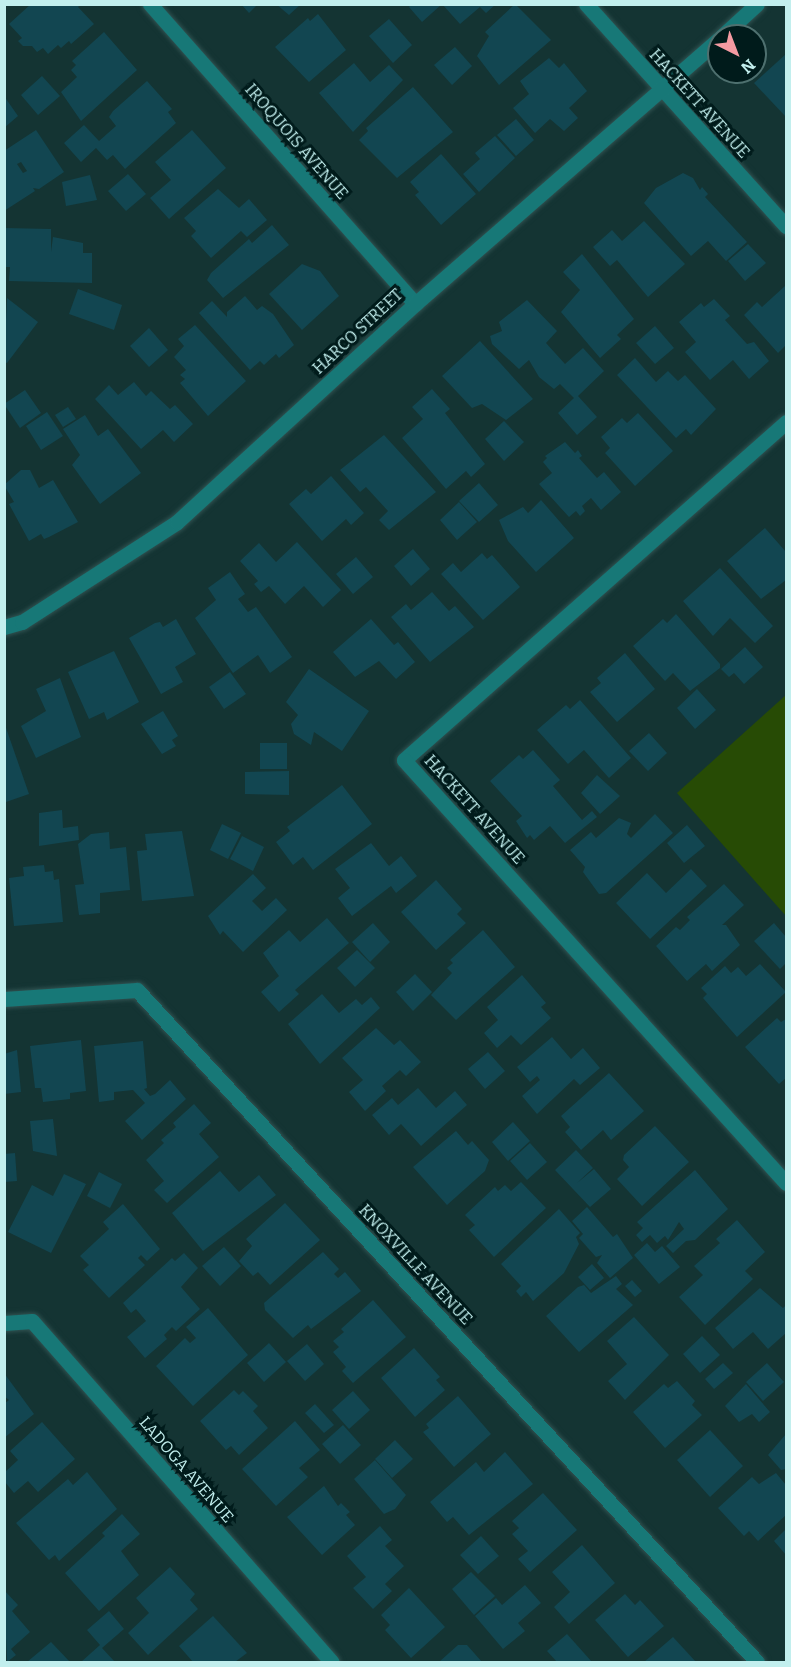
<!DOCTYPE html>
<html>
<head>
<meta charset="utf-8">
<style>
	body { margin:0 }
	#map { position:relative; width:791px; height:1667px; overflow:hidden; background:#143433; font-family:Bitter,serif }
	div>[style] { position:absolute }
	.green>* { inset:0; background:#274b05 }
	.building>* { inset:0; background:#124651 }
	.roads { filter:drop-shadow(0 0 2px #305251) drop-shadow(0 0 2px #305251) }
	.minor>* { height:15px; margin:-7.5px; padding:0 7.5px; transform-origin:7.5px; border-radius:7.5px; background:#177877 }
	span { translate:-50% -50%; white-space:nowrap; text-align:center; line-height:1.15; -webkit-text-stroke:6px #001b1b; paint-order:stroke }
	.street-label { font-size:16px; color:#c2efee }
	.frame { position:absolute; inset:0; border:6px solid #c2efee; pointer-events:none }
	.north { position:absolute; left:707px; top:24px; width:60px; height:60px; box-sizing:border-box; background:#001b1b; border:2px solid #4e706f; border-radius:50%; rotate:138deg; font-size:16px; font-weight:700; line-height:24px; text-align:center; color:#c2efee }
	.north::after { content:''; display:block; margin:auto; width:21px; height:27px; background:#f49aa2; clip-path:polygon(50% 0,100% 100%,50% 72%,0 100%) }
</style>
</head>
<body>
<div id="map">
	<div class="green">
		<i style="clip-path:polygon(786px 695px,786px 916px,677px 793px)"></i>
	</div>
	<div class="building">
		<i style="clip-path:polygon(31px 4px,81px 4px,78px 7px,94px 24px,71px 44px,69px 41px,61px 48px,58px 45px,48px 54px,43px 48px,37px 52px,32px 46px,23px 46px,18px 41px,22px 38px,9px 24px)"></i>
		<i style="clip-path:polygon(241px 4px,258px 4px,249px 13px)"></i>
		<i style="clip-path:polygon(276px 4px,301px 4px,289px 15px)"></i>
		<i style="clip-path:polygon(411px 4px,442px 4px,422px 22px,409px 7px)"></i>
		<i style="clip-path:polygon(442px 4px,496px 4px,486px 13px,480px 7px,460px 24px)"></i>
		<i style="clip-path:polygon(515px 4px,551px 40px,499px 85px,477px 56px,489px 36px,485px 32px)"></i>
		<i style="clip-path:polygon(318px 14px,346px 50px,309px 82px,275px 47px,308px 18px,310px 21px)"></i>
		<i style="clip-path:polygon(389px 19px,412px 45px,393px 63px,369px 36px)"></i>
		<i style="clip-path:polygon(104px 32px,137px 70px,81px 121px,61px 92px,77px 77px,71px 70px,76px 65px,72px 61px)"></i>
		<i style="clip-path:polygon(455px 47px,472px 66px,452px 85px,434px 65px)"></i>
		<i style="clip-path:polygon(786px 54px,786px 117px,754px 83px)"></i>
		<i style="clip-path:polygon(549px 58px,559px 68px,564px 63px,587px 91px,569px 108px,578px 118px,564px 131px,550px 119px,535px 133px,513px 108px,529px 94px,520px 81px)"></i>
		<i style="clip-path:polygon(354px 63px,370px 82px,389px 65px,403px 80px,353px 132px,319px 93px)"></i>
		<i style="clip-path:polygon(42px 76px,60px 96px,38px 115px,21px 95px)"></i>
		<i style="clip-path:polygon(147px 81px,172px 109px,168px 112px,176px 123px,125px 169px,113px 155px,107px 160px,96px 148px,81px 162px,64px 143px,84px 125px,99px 141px,116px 126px,109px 117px,113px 111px)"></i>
		<i style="clip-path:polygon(413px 87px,453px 132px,397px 178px,359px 140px,368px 131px,366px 128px)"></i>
		<i style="clip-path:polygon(4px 96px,18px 116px,4px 128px)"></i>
		<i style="clip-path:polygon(516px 119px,534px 140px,516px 156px,497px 135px)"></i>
		<i style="clip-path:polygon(evenodd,36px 130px,64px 172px,39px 189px,33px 188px,35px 191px,4px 211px,4px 151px,36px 130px,21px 162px,27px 171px,23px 173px,17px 164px,21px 162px)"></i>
		<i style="clip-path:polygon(192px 130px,226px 168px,169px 219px,150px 198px,171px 180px,155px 162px)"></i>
		<i style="clip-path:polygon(495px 136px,515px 158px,479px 192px,463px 174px,480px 159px,475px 153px)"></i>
		<i style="clip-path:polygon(441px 154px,476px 194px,441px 225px,415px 195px,419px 192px,410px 182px)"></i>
		<i style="clip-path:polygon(683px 173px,693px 178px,700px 190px,702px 187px,708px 194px,705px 197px,747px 242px,726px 261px,708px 241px,691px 256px,644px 203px,656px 188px)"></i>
		<i style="clip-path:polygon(128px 174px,146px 194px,126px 211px,108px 191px)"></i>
		<i style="clip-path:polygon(90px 175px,97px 200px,66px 206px,62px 182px)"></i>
		<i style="clip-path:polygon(218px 189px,239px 208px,249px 199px,267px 220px,247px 237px,241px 231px,211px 258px,191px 236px,196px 231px,184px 218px)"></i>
		<i style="clip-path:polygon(644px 221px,685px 264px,648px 297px,617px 260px,610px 266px,593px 247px,612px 230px,622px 241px)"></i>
		<i style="clip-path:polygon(272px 225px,289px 245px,223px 298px,207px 280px,211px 273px,249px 239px,252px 243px)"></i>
		<i style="clip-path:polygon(4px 228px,51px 229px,51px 252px,53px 237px,83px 243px,83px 253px,92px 253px,92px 283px,9px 281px,10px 267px,4px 267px)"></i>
		<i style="clip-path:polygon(748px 244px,766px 263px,745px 281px,728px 261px)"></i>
		<i style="clip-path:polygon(582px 254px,634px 319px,617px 335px,621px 339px,600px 358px,561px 312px,580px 290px,563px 272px)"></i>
		<i style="clip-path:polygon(302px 264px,320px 271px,339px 296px,302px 330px,269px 294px)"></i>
		<i style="clip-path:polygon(785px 286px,786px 345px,778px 353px,744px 315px,757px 302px,762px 307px)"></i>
		<i style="clip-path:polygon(78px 289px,122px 305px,114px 330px,69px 314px)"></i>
		<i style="clip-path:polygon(245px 296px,257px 310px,262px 306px,273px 314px,294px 345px,279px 358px,276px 354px,264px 365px,260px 361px,250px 370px,199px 313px,212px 301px,227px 317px,227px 312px)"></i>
		<i style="clip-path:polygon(7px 298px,38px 322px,7px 363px,4px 362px)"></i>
		<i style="clip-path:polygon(714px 299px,730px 316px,725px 320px,747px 344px,754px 342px,769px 361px,749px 379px,733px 360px,710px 380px,685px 352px,696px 342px,679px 322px,701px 303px,704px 307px)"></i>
		<i style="clip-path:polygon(527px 300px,557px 331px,546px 343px,565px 364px,583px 348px,604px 371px,578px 396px,597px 417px,577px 435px,558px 413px,574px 398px,560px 384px,554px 389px,539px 377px,529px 360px,519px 369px,492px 344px,490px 336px,502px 331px,499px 322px)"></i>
		<i style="clip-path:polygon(195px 325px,246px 381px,208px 416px,180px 383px,185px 379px,180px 375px,186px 370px,174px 357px,184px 346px,178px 339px)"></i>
		<i style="clip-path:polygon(655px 326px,674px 348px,655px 364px,636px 343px)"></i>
		<i style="clip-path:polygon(149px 328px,168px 350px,149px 367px,130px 346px)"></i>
		<i style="clip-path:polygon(480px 341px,533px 399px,506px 420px,482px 404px,472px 408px,442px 376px)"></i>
		<i style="clip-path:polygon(635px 358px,656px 382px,668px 371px,678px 381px,685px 375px,716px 409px,691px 435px,686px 429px,676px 438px,617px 375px)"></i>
		<i style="clip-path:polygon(134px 382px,146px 396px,151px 391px,170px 409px,175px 405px,193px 424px,174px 442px,163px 430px,141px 449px,95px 399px,109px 385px,118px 395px)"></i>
		<i style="clip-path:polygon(432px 389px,450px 409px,445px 413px,485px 464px,471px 477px,466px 471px,446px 489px,402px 438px,423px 419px,412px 407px)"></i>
		<i style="clip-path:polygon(25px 390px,41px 413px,20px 428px,4px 404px)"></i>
		<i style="clip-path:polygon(68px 407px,76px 419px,63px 427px,55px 415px)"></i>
		<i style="clip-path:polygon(47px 412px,63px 436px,41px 450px,26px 426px)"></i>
		<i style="clip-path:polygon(638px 413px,673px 451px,635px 486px,605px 453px,610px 448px,601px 437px,622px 418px,627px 423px)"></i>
		<i style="clip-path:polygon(85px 415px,98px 436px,108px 429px,141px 473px,100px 504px,72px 465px,80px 455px,63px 429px)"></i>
		<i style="clip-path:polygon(504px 421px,524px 442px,504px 461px,485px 439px)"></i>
		<i style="clip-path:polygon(384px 435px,436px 492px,389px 530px,379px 520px,388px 511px,366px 487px,360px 492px,340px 470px)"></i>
		<i style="clip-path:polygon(565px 442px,575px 453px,578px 450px,582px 456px,579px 458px,597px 478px,604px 472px,621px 492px,601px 510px,591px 498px,582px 506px,585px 511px,580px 516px,576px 511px,569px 517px,539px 484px,552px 473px,543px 462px,547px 458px,545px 456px)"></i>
		<i style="clip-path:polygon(21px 470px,30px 470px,39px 488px,53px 480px,78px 522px,49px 537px,44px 539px,41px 534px,29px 541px,9px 504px,14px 502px,4px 485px)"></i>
		<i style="clip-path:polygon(331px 476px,364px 513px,351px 525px,346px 519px,322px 541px,289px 504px,306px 489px,311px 494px)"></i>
		<i style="clip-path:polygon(479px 483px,498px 505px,479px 522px,459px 501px)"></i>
		<i style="clip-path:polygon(541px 500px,574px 538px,536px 572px,508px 541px,499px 520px,523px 507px,528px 513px)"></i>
		<i style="clip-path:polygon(459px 502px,477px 522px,457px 540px,440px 520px)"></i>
		<i style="clip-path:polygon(765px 528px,786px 552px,786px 580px,761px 599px,727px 561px)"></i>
		<i style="clip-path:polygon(297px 542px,341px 590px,323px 607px,304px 586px,285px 604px,269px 586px,261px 592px,254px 584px,258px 581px,240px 561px,259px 543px,276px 562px)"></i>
		<i style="clip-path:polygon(413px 549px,430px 569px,411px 586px,394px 566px)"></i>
		<i style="clip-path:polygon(482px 553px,487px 559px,492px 555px,520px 587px,483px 620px,441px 574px,453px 563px,461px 572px)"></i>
		<i style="clip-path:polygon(356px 557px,373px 577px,353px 594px,336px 574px)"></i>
		<i style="clip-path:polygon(720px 568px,773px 626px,755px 643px,730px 618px,713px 636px,683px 601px)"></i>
		<i style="clip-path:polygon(230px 572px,245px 594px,238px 599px,248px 612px,256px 607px,292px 657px,270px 673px,258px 655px,233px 673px,195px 618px,216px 600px,208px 588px)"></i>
		<i style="clip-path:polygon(432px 592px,449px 611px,455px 606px,474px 627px,430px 662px,391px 617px,406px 604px,411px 610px)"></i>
		<i style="clip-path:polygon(676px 614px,720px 664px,720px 668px,690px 691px,673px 673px,665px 681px,633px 646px,663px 619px,667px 623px)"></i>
		<i style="clip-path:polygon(176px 619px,196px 654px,175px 667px,183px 682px,161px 694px,129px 638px,155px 623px,160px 622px,163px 627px)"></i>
		<i style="clip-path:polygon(371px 619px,394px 645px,398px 642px,415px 662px,396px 679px,379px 661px,355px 677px,333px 652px)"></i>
		<i style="clip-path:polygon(745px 647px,763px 667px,744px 684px,734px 673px,729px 677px,721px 669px)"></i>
		<i style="clip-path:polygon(114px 651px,139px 702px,107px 720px,104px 712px,89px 719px,68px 672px)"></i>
		<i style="clip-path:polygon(625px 653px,655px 689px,617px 722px,590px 692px,601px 683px,597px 678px)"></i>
		<i style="clip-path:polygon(309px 669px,369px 711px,342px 751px,314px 732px,311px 745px,294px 734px,291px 724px,298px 715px,286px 702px)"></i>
		<i style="clip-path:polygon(230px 672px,246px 694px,224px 709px,209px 687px)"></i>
		<i style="clip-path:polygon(60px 678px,81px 737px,36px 758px,21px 726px,46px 711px,36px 689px)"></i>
		<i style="clip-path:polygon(697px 689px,716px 710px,695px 729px,677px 708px)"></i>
		<i style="clip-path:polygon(580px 700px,631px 758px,609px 778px,584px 750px,568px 764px,537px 730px,566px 705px,570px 709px)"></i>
		<i style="clip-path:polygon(163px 711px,178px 736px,172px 740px,176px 746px,162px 754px,141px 724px)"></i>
		<i style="clip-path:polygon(5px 725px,29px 794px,6px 802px,4px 798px)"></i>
		<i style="clip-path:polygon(649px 733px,667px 753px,648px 771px,629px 751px)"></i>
		<i style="clip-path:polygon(260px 743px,287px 743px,287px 769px,260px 769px)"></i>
		<i style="clip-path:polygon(533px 750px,560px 780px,553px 786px,582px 820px,592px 811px,597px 817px,565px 843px,550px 826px,534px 840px,530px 835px,527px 838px,516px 821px,522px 816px,490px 781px,519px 755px,523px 759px)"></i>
		<i style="clip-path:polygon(289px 771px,289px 795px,245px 794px,245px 772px)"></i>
		<i style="clip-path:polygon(597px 775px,620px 796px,600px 814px,581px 793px)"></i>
		<i style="clip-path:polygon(342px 785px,372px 824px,313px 870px,303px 857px,293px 865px,276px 842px,290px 831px,287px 827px)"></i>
		<i style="clip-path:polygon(62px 810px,63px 828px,78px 826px,79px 840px,39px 846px,39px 813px)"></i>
		<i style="clip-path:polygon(655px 814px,673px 833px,606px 893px,599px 894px,583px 872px,585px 867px,570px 850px,591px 832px,596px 838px,619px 818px,631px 823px,627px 834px,631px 838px)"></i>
		<i style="clip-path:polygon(222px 824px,241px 833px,228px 859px,210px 850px)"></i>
		<i style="clip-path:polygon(687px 825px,705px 846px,684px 863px,667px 843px)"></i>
		<i style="clip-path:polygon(182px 831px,194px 896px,142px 901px,137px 851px,147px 850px,145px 834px)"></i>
		<i style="clip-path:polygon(109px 832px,110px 849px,126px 847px,130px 890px,100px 893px,100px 913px,79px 915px,75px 885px,84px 884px,78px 844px,91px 834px)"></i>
		<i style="clip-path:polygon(242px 836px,264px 847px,253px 871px,230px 859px)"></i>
		<i style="clip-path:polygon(371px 843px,389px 866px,401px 856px,417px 876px,396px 893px,391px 886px,352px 916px,338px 898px,350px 888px,335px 869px)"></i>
		<i style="clip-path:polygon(44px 865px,45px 872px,53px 871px,54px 880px,59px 879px,63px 922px,14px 926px,9px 878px,24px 876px,23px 867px)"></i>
		<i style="clip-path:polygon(691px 869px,707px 886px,650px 939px,616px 903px,647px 873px,666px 893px)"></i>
		<i style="clip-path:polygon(253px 874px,266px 888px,252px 901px,262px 911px,276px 898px,287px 910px,243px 952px,223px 931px,220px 935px,208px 916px)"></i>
		<i style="clip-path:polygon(436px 880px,462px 909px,457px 914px,466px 923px,436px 950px,401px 912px)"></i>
		<i style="clip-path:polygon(724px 884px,744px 905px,722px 925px,726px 925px,740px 945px,712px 971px,706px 964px,687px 981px,656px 946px,676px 927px,680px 930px,690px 920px,687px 917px)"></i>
		<i style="clip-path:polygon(327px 918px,349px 943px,295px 990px,299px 994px,279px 1012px,261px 992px,279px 976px,263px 953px,289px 930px,300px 942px)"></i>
		<i style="clip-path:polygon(373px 923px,390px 942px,370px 962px,352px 942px)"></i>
		<i style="clip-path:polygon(774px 923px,786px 937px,786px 963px,780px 969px,754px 941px)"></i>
		<i style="clip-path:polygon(483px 930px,515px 967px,456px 1020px,431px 995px,452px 973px,447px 968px,453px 963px,450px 960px)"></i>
		<i style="clip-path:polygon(357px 950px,375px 968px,355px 987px,337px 968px)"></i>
		<i style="clip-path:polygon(760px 964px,786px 992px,737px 1037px,703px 998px,707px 994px,701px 988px,725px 966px,731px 973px,738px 967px,746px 976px)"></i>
		<i style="clip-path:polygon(415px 974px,432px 992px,413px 1011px,396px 992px)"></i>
		<i style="clip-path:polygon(522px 975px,546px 1003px,541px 1007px,551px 1018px,521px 1045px,511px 1035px,497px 1048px,484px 1033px,498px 1020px,487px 1007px)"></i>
		<i style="clip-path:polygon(322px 994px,339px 1013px,356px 999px,362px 1005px,371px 997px,380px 1008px,320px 1064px,288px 1024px)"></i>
		<i style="clip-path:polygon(777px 1018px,781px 1022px,786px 1019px,786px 1078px,779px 1084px,745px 1047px)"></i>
		<i style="clip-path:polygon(376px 1028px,394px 1045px,400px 1040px,421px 1062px,406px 1076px,400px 1070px,382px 1086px,386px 1091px,365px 1111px,349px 1092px,363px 1080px,342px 1058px)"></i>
		<i style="clip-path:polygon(552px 1037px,571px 1059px,583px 1048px,600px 1068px,580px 1085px,574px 1079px,537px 1114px,522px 1096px,540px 1080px,537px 1076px,530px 1082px,517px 1067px)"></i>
		<i style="clip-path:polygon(81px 1040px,86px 1091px,70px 1093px,70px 1099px,43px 1102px,41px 1088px,35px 1088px,30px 1046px)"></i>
		<i style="clip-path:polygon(143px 1041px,147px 1088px,144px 1089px,150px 1096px,155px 1094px,170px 1080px,186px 1099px,142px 1140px,125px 1121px,145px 1103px,133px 1090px,114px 1092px,114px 1100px,99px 1102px,94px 1046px)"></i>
		<i style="clip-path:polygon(17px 1050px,21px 1092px,4px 1094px,4px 1054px)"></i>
		<i style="clip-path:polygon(488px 1052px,505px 1071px,485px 1089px,468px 1069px)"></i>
		<i style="clip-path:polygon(609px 1073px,644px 1111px,611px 1140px,603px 1130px,581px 1150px,565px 1132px,570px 1127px,561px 1116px)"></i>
		<i style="clip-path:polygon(418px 1088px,436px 1108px,455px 1091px,467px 1105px,421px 1146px,401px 1124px,389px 1135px,372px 1115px,392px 1098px,398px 1105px)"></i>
		<i style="clip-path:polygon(194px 1104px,211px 1123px,199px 1134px,219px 1157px,167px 1203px,154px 1190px,164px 1181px,146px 1160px,164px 1143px,161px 1140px,176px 1127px,173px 1123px)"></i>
		<i style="clip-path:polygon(53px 1119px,57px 1156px,33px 1151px,30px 1121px)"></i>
		<i style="clip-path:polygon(513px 1122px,530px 1141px,508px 1161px,492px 1142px)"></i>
		<i style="clip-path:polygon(655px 1126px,689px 1162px,642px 1206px,617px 1179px,629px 1167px,623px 1160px,624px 1155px)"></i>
		<i style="clip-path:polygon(456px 1131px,468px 1145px,472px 1141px,489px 1160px,485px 1171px,447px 1205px,413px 1167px)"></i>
		<i style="clip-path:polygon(530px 1143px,547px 1162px,527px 1180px,510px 1161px)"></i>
		<i style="clip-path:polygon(576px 1150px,593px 1168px,577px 1183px,594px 1169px,611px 1189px,590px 1207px,555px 1170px)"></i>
		<i style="clip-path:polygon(15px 1153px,17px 1181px,4px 1182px,4px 1154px)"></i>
		<i style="clip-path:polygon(695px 1170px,728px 1209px,695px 1240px,686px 1241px,673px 1253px,666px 1246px,684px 1229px,679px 1222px,668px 1240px,665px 1236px,657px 1243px,650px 1235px,642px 1242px,636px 1235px,643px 1228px,637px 1222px)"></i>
		<i style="clip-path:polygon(220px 1171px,239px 1192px,259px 1175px,276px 1195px,203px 1251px,172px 1213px)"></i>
		<i style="clip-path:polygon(99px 1172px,122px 1184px,110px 1208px,87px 1196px)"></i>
		<i style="clip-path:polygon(64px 1174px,86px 1184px,51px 1253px,8px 1232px,32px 1185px,53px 1196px)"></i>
		<i style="clip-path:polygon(521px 1182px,546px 1208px,494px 1257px,469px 1230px,475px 1225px,465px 1215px,495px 1187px,498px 1191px,505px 1185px,511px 1191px)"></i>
		<i style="clip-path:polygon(285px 1203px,320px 1240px,270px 1285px,258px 1272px,253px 1276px,239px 1261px,252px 1246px,246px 1239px)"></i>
		<i style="clip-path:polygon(123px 1204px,160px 1249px,147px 1261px,141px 1255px,138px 1258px,145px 1265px,109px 1298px,83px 1270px,89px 1265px,80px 1256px,109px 1229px,103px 1222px)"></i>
		<i style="clip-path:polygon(587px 1207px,613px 1237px,617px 1234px,633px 1258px,610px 1278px,597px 1263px,602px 1255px,596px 1257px,579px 1238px,583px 1234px,572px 1221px)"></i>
		<i style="clip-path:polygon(559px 1209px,580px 1233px,576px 1237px,579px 1244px,564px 1273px,533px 1301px,526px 1292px,521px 1297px,516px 1291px,521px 1286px,501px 1264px)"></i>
		<i style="clip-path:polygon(737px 1220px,765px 1252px,745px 1271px,753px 1279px,705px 1325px,679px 1297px,703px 1275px,694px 1266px,720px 1243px,716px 1239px)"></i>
		<i style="clip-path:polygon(647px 1243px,655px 1252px,662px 1246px,680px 1267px,659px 1284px,634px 1255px)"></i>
		<i style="clip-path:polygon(224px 1247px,241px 1266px,220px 1286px,202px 1266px)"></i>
		<i style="clip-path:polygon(323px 1252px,339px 1269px,334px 1274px,338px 1278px,345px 1272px,361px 1291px,311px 1329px,308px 1325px,293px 1338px,265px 1310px,264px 1303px)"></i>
		<i style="clip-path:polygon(184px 1253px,198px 1268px,181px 1287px,200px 1309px,176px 1331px,172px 1327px,164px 1335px,167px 1339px,145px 1358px,127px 1337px,146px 1321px,136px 1309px,131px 1313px,123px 1303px,172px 1258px,175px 1261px)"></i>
		<i style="clip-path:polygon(592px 1264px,604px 1278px,590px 1290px,578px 1277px)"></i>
		<i style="clip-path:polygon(616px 1276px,622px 1284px,616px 1289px,633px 1305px,579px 1352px,546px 1316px,578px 1287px,584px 1285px,591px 1293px)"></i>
		<i style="clip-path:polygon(632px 1280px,642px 1291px,635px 1297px,625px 1286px)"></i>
		<i style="clip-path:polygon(760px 1288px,783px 1308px,786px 1305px,786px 1333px,768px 1349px,753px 1332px,733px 1349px,715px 1328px)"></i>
		<i style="clip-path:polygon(373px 1300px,406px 1337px,353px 1383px,342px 1371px,346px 1367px,333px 1352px,339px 1347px,333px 1341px,344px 1332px,341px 1329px)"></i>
		<i style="clip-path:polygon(208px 1308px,248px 1355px,193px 1406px,156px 1366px,185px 1338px,190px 1343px,196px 1338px,186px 1327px)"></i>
		<i style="clip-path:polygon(634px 1317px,669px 1355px,625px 1400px,608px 1381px,627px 1364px,607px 1341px)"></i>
		<i style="clip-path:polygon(702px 1336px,720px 1355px,700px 1373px,683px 1354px)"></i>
		<i style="clip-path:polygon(269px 1343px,286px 1362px,264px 1382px,247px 1363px)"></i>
		<i style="clip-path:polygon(307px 1344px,324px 1364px,305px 1381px,287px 1361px)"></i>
		<i style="clip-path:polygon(414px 1348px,440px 1377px,436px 1380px,445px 1390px,415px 1417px,381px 1378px)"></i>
		<i style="clip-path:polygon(723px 1363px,733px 1373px,714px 1389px,705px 1379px)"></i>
		<i style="clip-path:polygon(767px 1363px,784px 1382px,763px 1401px,746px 1382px)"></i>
		<i style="clip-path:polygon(4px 1373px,34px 1414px,4px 1438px,4px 1404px,9px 1400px,4px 1396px)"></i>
		<i style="clip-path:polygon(677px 1381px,695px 1401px,692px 1405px,702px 1415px,665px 1448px,633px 1412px,664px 1384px,668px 1388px)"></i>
		<i style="clip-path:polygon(746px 1384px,770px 1412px,759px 1422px,752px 1414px,739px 1422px,725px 1406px)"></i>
		<i style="clip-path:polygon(234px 1390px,239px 1395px,243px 1391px,258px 1406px,253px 1411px,268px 1428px,239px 1455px,231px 1446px,226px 1450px,200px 1421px)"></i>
		<i style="clip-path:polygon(353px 1391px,370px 1410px,349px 1429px,332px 1410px)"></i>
		<i style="clip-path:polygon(458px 1396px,491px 1434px,454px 1467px,423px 1432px,429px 1428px,426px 1424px)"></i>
		<i style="clip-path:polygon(315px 1404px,334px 1425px,324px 1433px,305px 1413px)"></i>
		<i style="clip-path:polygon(295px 1421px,320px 1450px,299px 1468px,308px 1477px,276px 1506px,242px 1469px)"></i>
		<i style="clip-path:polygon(42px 1422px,75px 1459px,38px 1492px,28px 1481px,14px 1493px,5px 1482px,5px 1472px,18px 1460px,10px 1451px)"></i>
		<i style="clip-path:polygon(343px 1425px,361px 1445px,340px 1464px,322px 1444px)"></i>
		<i style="clip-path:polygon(710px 1430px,743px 1466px,710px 1497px,677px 1460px)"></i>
		<i style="clip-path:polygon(786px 1434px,786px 1469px,781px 1470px,768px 1455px)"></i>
		<i style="clip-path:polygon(395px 1440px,413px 1459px,392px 1478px,375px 1459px)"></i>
		<i style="clip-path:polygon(505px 1452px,533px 1484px,469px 1535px,453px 1517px,447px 1522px,430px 1502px,476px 1462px,484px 1472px)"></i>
		<i style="clip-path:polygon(375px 1460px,406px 1495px,395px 1509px,384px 1514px,354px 1479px)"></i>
		<i style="clip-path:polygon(87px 1472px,117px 1509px,59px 1561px,55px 1555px,49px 1560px,16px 1523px,68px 1479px,73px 1485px)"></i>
		<i style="clip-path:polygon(776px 1473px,786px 1485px,786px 1515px,758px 1541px,749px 1531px,744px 1536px,718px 1508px,752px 1477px,759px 1484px)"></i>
		<i style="clip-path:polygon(324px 1486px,338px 1506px,341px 1503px,350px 1512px,346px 1515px,355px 1525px,322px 1555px,287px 1517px)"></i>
		<i style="clip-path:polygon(543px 1493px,577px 1530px,530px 1572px,518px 1559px,528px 1551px,512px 1534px,519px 1528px,512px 1521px)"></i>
		<i style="clip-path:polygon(122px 1514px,140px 1534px,121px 1551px,139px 1575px,99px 1611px,65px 1573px,105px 1536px,102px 1533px)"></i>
		<i style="clip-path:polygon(380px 1526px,392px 1540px,385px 1546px,404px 1566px,385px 1584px,392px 1591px,373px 1609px,353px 1588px,366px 1577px,347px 1556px)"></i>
		<i style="clip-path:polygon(786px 1529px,786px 1555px,774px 1541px)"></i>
		<i style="clip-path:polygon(481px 1536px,499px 1556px,478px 1574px,460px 1555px)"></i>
		<i style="clip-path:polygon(582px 1545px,615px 1583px,569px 1624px,554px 1607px,570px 1592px,552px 1572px)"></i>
		<i style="clip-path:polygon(170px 1567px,195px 1594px,190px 1600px,198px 1609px,148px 1655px,128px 1633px,149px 1613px,136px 1598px)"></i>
		<i style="clip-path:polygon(471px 1572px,495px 1596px,474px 1615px,452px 1589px)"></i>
		<i style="clip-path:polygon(525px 1585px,541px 1603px,518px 1623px,525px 1631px,503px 1649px,475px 1616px,496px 1598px,502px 1605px)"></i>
		<i style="clip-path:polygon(409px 1588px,445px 1627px,411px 1658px,385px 1630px,390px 1625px,381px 1615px)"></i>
		<i style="clip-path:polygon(4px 1590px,18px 1605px,12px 1611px,30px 1632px,11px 1649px,16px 1655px,7px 1662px)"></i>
		<i style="clip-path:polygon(625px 1594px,635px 1605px,640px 1600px,664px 1626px,628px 1657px,595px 1620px)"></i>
		<i style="clip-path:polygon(109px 1611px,124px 1629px,102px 1648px,115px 1662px,81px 1662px,100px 1645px,87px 1630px)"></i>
		<i style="clip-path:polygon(213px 1616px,247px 1653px,235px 1662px,193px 1662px,179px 1646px)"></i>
		<i style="clip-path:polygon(567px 1634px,592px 1662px,557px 1662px,547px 1651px)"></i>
		<i style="clip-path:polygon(673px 1637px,696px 1662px,644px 1662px)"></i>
		<i style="clip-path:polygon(51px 1642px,70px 1662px,27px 1662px)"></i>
		<i style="clip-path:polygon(458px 1645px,467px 1645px,482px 1662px,439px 1662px)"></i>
	</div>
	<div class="roads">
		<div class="minor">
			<i style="left:150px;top:4px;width:400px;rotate:48.5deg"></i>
			<i style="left:586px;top:4px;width:299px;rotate:48deg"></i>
			<i style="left:722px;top:36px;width:47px;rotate:-42.4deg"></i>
			<i style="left:786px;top:422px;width:510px;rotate:138.5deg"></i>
			<i style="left:404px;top:760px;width:570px;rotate:47.92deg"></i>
			<i style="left:4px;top:627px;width:19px;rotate:-16deg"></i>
			<i style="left:22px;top:622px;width:184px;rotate:-32.8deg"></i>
			<i style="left:177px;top:522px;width:323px;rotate:-42.5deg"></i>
			<i style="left:415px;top:304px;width:403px;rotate:-41.1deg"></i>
			<i style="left:4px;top:999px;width:133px;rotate:-3.9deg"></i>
			<i style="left:137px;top:990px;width:914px;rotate:47.3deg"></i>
			<i style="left:4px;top:1323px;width:28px;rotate:-4deg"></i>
			<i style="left:32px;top:1321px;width:454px;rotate:48.7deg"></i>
		</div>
	</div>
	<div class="street-label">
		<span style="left:699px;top:104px;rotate:48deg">HACKETT AVENUE</span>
		<span style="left:296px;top:142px;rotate:49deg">IROQUOIS AVENUE</span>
		<span style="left:358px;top:332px;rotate:-43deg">HARCO STREET</span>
		<span style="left:474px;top:810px;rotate:48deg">HACKETT AVENUE</span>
		<span style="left:415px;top:1265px;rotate:47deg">KNOXVILLE AVENUE</span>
		<span style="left:186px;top:1470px;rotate:49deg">LADOGA AVENUE</span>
	</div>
	<div class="frame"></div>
	<div class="north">N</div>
</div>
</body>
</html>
